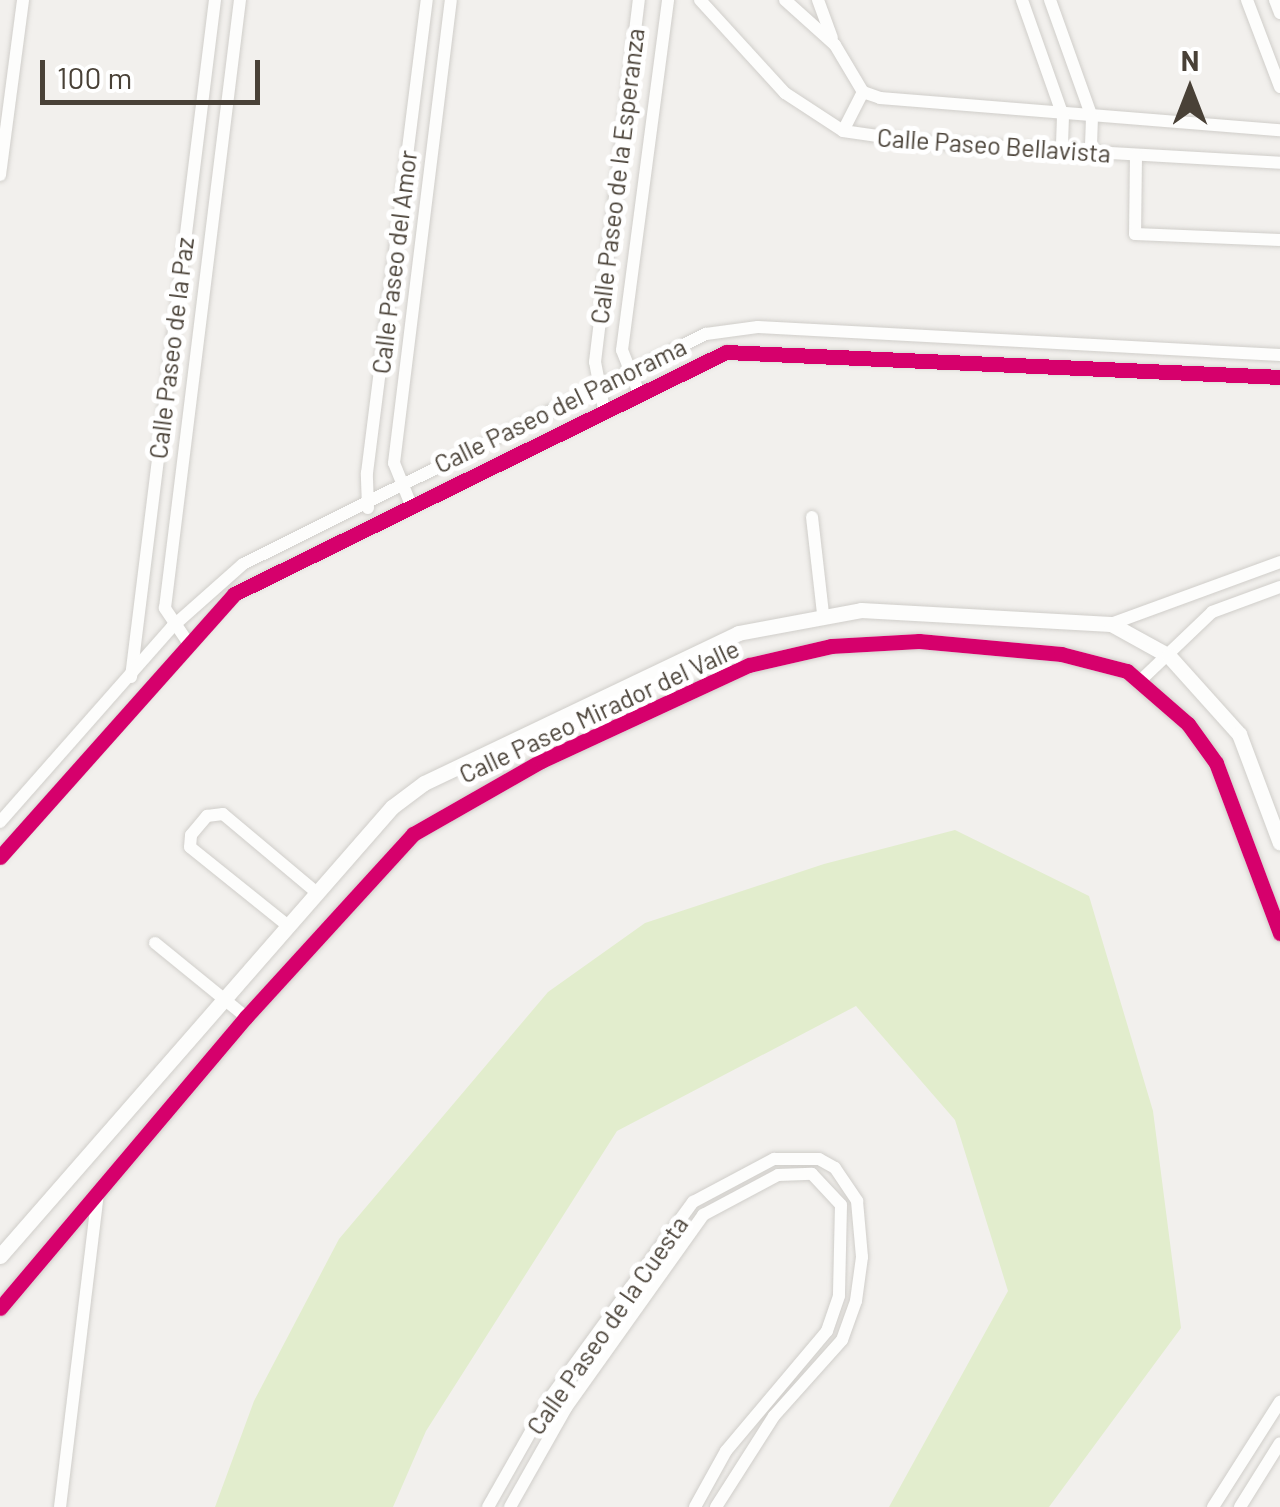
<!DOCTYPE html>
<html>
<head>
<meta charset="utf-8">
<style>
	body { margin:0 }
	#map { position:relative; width:1280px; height:1507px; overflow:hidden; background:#f2f0ed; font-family:Barlow,sans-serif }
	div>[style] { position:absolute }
	.green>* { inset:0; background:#e2edcd }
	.roads { filter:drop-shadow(0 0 2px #d0ceca) drop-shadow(0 0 2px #d0ceca) }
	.minor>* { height:12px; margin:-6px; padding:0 6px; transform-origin:6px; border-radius:6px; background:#fdfdfc }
	.tertiary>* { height:15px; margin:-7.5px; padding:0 7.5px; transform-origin:7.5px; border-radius:7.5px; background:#fdfdfc }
	.cycleway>* { height:15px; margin:-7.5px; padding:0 7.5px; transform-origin:7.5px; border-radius:7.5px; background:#d6006c }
	span { translate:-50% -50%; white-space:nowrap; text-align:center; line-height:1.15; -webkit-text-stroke:10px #fff; paint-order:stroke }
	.street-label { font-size:25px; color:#494137 }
	.north { position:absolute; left:1140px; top:40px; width:100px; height:100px; -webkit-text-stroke:8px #fff; paint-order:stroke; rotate:0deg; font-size:28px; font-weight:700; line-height:40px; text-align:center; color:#494137 }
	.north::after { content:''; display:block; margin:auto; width:35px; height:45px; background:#494137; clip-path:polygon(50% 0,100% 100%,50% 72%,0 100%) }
	.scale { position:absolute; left:40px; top:60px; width:220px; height:45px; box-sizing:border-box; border:5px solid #494137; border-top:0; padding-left:12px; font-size:30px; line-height:35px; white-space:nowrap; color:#494137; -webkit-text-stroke:8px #fff; paint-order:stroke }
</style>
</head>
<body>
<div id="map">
	<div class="green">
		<i style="clip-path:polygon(955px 830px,1089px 896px,1153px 1111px,1181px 1328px,1049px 1507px,889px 1507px,1008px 1291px,955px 1120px,856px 1006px,617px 1131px,426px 1431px,393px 1507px,215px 1507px,254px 1401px,339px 1239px,548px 992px,645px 923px,824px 864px)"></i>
	</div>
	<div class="roads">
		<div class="minor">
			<i style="left:700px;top:0;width:126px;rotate:47.6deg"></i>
			<i style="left:785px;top:93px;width:69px;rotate:33.2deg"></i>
			<i style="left:843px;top:131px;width:77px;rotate:8.2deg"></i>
			<i style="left:919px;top:142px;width:362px;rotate:3.3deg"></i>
			<i style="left:785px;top:0;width:67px;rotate:42deg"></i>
			<i style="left:835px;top:45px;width:55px;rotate:59.2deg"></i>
			<i style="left:863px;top:92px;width:18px;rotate:19deg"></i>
			<i style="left:880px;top:98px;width:401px;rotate:4.6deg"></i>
			<i style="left:818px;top:0;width:40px;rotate:69.8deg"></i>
			<i style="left:1022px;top:0;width:123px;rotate:70.5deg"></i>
			<i style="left:1063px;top:116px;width:34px;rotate:92deg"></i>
			<i style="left:1050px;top:0;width:124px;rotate:70.3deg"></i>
			<i style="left:1092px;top:117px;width:36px;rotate:92deg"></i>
			<i style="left:1247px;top:0;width:93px;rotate:69.2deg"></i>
			<i style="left:1275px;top:0;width:14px;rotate:69deg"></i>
			<i style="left:843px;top:131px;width:44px;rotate:-62.9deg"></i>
			<i style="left:1136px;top:155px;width:79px;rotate:90.7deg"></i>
			<i style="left:1135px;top:234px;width:145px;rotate:2.4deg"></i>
			<i style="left:0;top:175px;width:177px;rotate:-82.5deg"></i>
			<i style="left:639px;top:393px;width:46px;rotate:-111.6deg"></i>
			<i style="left:622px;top:350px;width:353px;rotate:-82.5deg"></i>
			<i style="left:604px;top:409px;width:48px;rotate:-100.8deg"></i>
			<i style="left:595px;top:362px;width:365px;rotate:-83.1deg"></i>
			<i style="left:411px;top:505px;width:45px;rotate:-112deg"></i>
			<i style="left:394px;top:463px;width:466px;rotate:-83deg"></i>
			<i style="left:368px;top:508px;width:35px;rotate:-92deg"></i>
			<i style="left:367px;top:473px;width:477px;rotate:-82.8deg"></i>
			<i style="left:812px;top:517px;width:97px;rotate:83.5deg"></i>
			<i style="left:1111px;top:624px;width:180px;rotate:-20.1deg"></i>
			<i style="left:187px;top:641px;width:40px;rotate:-124deg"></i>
			<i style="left:165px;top:608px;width:613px;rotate:-82.97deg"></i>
			<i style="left:131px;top:677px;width:682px;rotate:-82.93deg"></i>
			<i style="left:1142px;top:679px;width:97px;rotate:-43.7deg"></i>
			<i style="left:1212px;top:612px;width:72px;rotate:-20.2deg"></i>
			<i style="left:0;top:822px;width:260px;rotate:-48.6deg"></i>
			<i style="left:172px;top:627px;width:95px;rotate:-41.6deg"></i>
			<i style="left:243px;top:564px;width:517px;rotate:-26.42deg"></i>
			<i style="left:706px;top:334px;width:52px;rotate:-7.7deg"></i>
			<i style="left:758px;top:327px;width:523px;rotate:3.07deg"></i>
			<i style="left:0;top:857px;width:352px;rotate:-48.3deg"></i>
			<i style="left:234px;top:594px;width:548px;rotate:-26.19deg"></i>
			<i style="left:726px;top:352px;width:555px;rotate:2.58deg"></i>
			<i style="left:287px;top:925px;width:124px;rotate:-141.2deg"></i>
			<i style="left:190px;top:847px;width:12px;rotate:-85deg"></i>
			<i style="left:191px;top:835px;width:25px;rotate:-50deg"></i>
			<i style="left:207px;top:816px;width:16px;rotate:-7deg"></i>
			<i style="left:223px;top:814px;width:121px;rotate:40deg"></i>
			<i style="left:155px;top:943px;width:117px;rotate:39.1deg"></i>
			<i style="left:60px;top:1507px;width:316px;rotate:-83.1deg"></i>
			<i style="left:488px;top:1507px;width:125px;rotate:-60.4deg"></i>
			<i style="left:550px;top:1398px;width:243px;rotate:-53.9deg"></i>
			<i style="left:693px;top:1202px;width:92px;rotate:-28deg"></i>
			<i style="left:774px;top:1159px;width:45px"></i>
			<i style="left:819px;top:1159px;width:18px;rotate:29deg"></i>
			<i style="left:835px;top:1168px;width:40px;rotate:56deg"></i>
			<i style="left:857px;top:1201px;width:56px;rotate:84.9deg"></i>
			<i style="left:862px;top:1257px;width:44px;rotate:97.8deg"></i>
			<i style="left:856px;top:1301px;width:41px;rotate:109.7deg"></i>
			<i style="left:842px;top:1340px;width:102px;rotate:131.8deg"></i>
			<i style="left:774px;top:1416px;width:108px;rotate:122.5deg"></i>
			<i style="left:510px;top:1507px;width:114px;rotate:-60.5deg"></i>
			<i style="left:566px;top:1408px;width:237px;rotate:-54.6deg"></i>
			<i style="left:703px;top:1215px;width:85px;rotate:-28.1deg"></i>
			<i style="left:778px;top:1175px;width:34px;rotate:-2deg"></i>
			<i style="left:812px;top:1174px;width:42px;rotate:46.9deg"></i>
			<i style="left:841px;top:1205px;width:91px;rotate:91.3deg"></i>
			<i style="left:839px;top:1296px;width:37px;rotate:109deg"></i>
			<i style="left:827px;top:1331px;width:157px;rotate:130.1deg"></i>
			<i style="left:726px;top:1451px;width:64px;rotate:119deg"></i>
			<i style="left:1213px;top:1507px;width:125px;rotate:-57.5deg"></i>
			<i style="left:1240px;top:1507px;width:75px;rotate:-58deg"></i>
		</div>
		<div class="tertiary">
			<i style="left:0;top:1256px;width:596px;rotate:-48.88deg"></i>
			<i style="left:392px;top:807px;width:40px;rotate:-37deg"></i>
			<i style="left:424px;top:783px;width:348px;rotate:-25.5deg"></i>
			<i style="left:738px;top:633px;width:125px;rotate:-10.6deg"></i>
			<i style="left:861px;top:610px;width:250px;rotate:3.2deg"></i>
			<i style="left:1111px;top:624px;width:66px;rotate:28.9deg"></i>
			<i style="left:1169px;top:656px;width:105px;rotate:48.1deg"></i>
			<i style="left:1239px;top:734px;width:116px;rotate:69.4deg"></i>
			<i style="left:0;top:1308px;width:381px;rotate:-49.8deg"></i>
			<i style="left:246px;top:1017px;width:248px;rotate:-47.6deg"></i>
			<i style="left:413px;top:834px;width:147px;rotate:-29.7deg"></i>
			<i style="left:541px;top:761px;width:229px;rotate:-24.8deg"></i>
			<i style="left:749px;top:665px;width:84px;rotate:-13deg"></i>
			<i style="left:831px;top:646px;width:88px;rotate:-3.3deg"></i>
			<i style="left:919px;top:641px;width:143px;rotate:5.2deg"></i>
			<i style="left:1061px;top:654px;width:68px;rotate:14.4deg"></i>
			<i style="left:1127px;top:671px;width:81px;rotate:41deg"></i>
			<i style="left:1188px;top:724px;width:48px;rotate:54.3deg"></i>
			<i style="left:1216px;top:763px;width:182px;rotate:69.4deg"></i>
		</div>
	</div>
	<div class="cycleway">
		<i style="left:0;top:857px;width:352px;rotate:-48.3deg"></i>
		<i style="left:234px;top:594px;width:548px;rotate:-26.19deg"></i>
		<i style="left:726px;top:352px;width:555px;rotate:2.58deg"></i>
		<i style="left:0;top:1308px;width:381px;rotate:-49.8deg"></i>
		<i style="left:246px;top:1017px;width:248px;rotate:-47.6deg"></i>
		<i style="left:413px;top:834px;width:147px;rotate:-29.7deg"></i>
		<i style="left:541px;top:761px;width:229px;rotate:-24.8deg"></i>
		<i style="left:749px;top:665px;width:84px;rotate:-13deg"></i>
		<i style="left:831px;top:646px;width:88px;rotate:-3.3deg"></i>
		<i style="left:919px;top:641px;width:143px;rotate:5.2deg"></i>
		<i style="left:1061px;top:654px;width:68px;rotate:14.4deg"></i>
		<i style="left:1127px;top:671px;width:81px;rotate:41deg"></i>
		<i style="left:1188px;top:724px;width:48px;rotate:54.3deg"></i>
		<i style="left:1216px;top:763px;width:182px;rotate:69.4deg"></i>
	</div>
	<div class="street-label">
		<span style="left:994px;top:145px;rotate:4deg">Calle Paseo Bellavista</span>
		<span style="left:617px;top:176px;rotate:-83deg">Calle Paseo de la Esperanza</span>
		<span style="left:394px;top:262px;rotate:-83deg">Calle Paseo del Amor</span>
		<span style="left:171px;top:348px;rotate:-83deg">Calle Paseo de la Paz</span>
		<span style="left:560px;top:405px;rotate:-26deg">Calle Paseo del Panorama</span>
		<span style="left:599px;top:711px;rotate:-25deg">Calle Paseo Mirador del Valle</span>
		<span style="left:607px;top:1325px;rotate:-55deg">Calle Paseo de la Cuesta</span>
	</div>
	<div class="north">N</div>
	<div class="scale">100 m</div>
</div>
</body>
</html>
